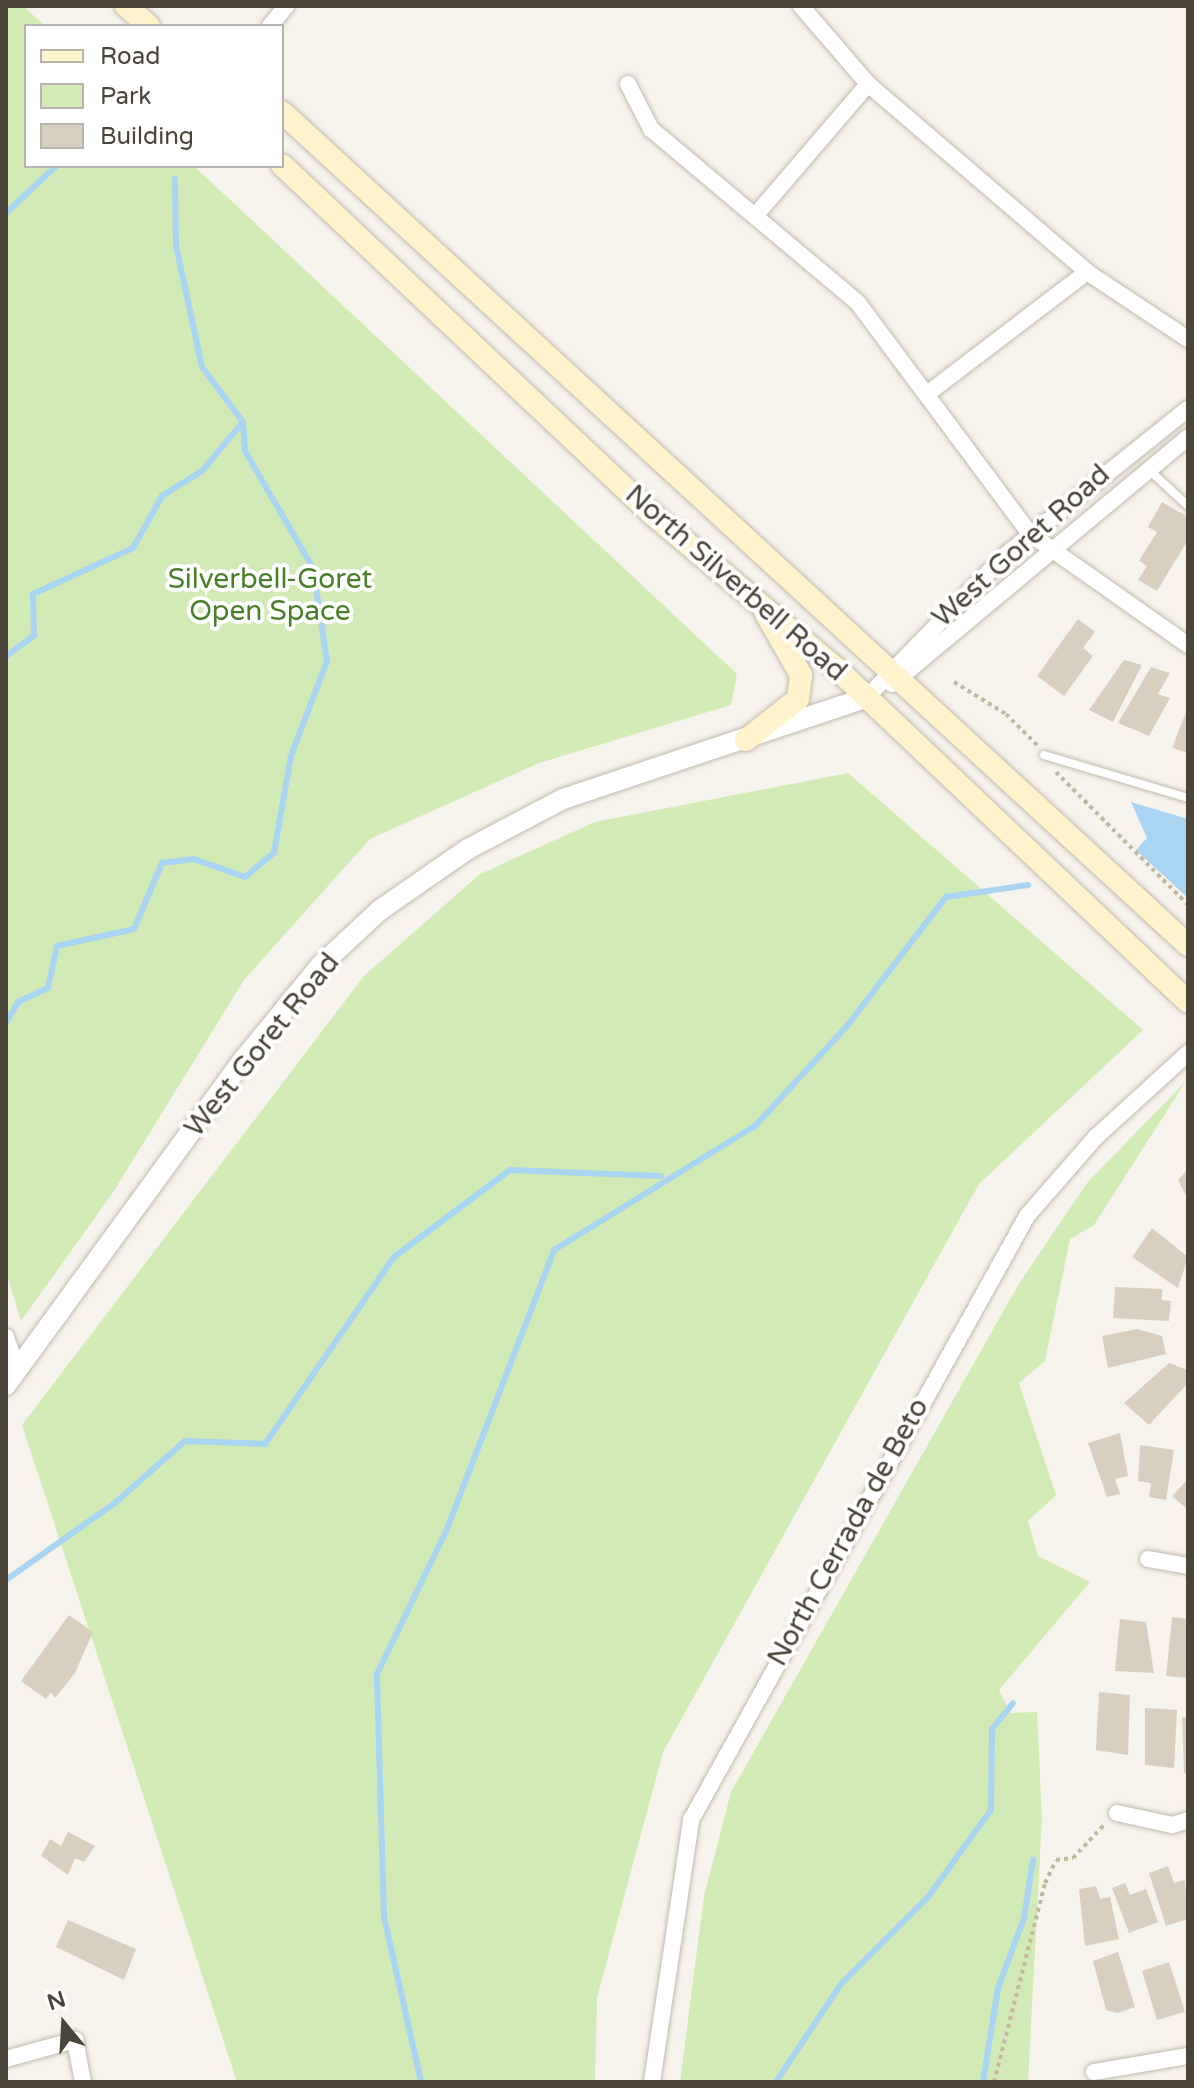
<!DOCTYPE html>
<html>
<head>
<meta charset="utf-8">
<style>
	body { margin:0 }
	#map { position:relative; width:1194px; height:2088px; overflow:hidden; background:#f6f3ec; font-family:"Varela Round",sans-serif }
	div>[style] { position:absolute }
	.green>* { inset:0; background:#d2eab5 }
	.water>* { inset:0; background:#a9d4f2 }
	.stream>* { height:6px; margin:-3px; padding:0 3px; transform-origin:3px; border-radius:3px; background:#a9d4f2 }
	.building>* { inset:0; background:#d8cfc1 }
	.path>* { height:4px; margin-top:-2px; transform-origin:0; background:repeating-linear-gradient(90deg,#c4b79f 0 4px,transparent 0 8px) }
	.roads { filter:drop-shadow(0 0 2px #c2bbae) drop-shadow(0 0 2px #c2bbae) }
	.service>* { height:8px; margin:-4px; padding:0 4px; transform-origin:4px; border-radius:4px; background:#fff }
	.minor>* { height:16px; margin:-8px; padding:0 8px; transform-origin:8px; border-radius:8px; background:#fff }
	.tertiary>* { height:20px; margin:-10px; padding:0 10px; transform-origin:10px; border-radius:10px; background:#fff }
	.secondary>* { height:22px; margin:-11px; padding:0 11px; transform-origin:11px; border-radius:11px; background:#fff3cd }
	span { translate:-50% -50%; white-space:nowrap; text-align:center; line-height:1.15; -webkit-text-stroke:8px #fff; paint-order:stroke }
	.street-label { font-size:28px; color:#4b4439 }
	.park-label { font-size:28px; color:#4a7f2a }
	.frame { position:absolute; inset:0; border:8px solid #4b4439; pointer-events:none }
	.legend { position:absolute; left:24px; top:24px; width:260px; height:144px; box-sizing:border-box; background:#fff; border:2px solid #b7b4b0; margin:0; padding:10px 14px; list-style:none; font-size:24px; color:#4b4439 }
	.legend li { display:flex; align-items:center; gap:16px; height:40px }
	.legend b { width:40px; border:2px solid #b7b4b0 }
	.north { position:absolute; left:24px; top:1984px; width:80px; height:80px; -webkit-text-stroke:6px #fff; paint-order:stroke; rotate:342deg; font-size:22px; font-weight:700; line-height:32px; text-align:center; color:#4b4439 }
	.north::after { content:''; display:block; margin:auto; width:28px; height:36px; background:#4b4439; clip-path:polygon(50% 0,100% 100%,50% 72%,0 100%) }
</style>
</head>
<body>
<div id="map">
	<div class="green">
		<i style="clip-path:polygon(6px 6px,23px 6px,45px 26px,26px 26px,26px 166px,194px 166px,737px 674px,731px 705px,539px 763px,370px 839px,244px 980px,112px 1194px,21px 1321px,6px 1272px)"></i>
		<i style="clip-path:polygon(848px 773px,1143px 1030px,979px 1184px,663px 1752px,597px 1998px,595px 2082px,237px 2082px,22px 1425px,364px 976px,480px 874px,595px 822px)"></i>
		<i style="clip-path:polygon(1186px 1081px,1094px 1225px,1070px 1239px,1045px 1361px,1019px 1383px,1056px 1495px,1028px 1521px,1038px 1556px,1090px 1582px,999px 1690px,1010px 1713px,1037px 1712px,1042px 1818px,1028px 2082px,680px 2082px,704px 1896px,731px 1792px,1020px 1282px,1087px 1183px)"></i>
	</div>
	<div class="water">
		<i style="clip-path:polygon(1131px 802px,1188px 819px,1188px 898px,1136px 850px,1147px 838px)"></i>
	</div>
	<div class="stream">
		<i style="left:6px;top:213px;width:69px;rotate:-43.2deg"></i>
		<i style="left:6px;top:656px;width:34px;rotate:-36deg"></i>
		<i style="left:34px;top:636px;width:42px;rotate:-91.4deg"></i>
		<i style="left:33px;top:594px;width:110px;rotate:-24.7deg"></i>
		<i style="left:133px;top:548px;width:60px;rotate:-60.9deg"></i>
		<i style="left:162px;top:496px;width:47px;rotate:-32deg"></i>
		<i style="left:202px;top:471px;width:62px;rotate:-50.2deg"></i>
		<i style="left:6px;top:1023px;width:24px;rotate:-60deg"></i>
		<i style="left:18px;top:1002px;width:33px;rotate:-25deg"></i>
		<i style="left:48px;top:988px;width:43px;rotate:-77.9deg"></i>
		<i style="left:57px;top:946px;width:79px;rotate:-12.4deg"></i>
		<i style="left:134px;top:929px;width:72px;rotate:-67deg"></i>
		<i style="left:162px;top:863px;width:32px;rotate:-7deg"></i>
		<i style="left:194px;top:859px;width:54px;rotate:19.4deg"></i>
		<i style="left:245px;top:877px;width:38px;rotate:-40deg"></i>
		<i style="left:274px;top:853px;width:98px;rotate:-80.1deg"></i>
		<i style="left:291px;top:756px;width:102px;rotate:-69.2deg"></i>
		<i style="left:327px;top:661px;width:94px;rotate:-98.6deg"></i>
		<i style="left:313px;top:568px;width:135px;rotate:-120.2deg"></i>
		<i style="left:245px;top:451px;width:29px;rotate:-94deg"></i>
		<i style="left:243px;top:422px;width:69px;rotate:-126.7deg"></i>
		<i style="left:202px;top:367px;width:124px;rotate:-102.1deg"></i>
		<i style="left:176px;top:246px;width:67px;rotate:-90.9deg"></i>
		<i style="left:6px;top:1580px;width:135px;rotate:-35.3deg"></i>
		<i style="left:116px;top:1502px;width:92px;rotate:-41.5deg"></i>
		<i style="left:185px;top:1441px;width:80px;rotate:2.1deg"></i>
		<i style="left:265px;top:1444px;width:227px;rotate:-55.4deg"></i>
		<i style="left:394px;top:1257px;width:145px;rotate:-36.9deg"></i>
		<i style="left:510px;top:1170px;width:151px;rotate:2.3deg"></i>
		<i style="left:421px;top:2082px;width:170px;rotate:-102.6deg"></i>
		<i style="left:384px;top:1916px;width:242px;rotate:-91.7deg"></i>
		<i style="left:377px;top:1674px;width:161px;rotate:-64.2deg"></i>
		<i style="left:447px;top:1529px;width:299px;rotate:-69deg"></i>
		<i style="left:554px;top:1250px;width:238px;rotate:-31.7deg"></i>
		<i style="left:756px;top:1125px;width:134px;rotate:-47.4deg"></i>
		<i style="left:847px;top:1026px;width:163px;rotate:-52.5deg"></i>
		<i style="left:946px;top:897px;width:83px;rotate:-8.3deg"></i>
		<i style="left:776px;top:2082px;width:118px;rotate:-56.4deg"></i>
		<i style="left:841px;top:1984px;width:123px;rotate:-45deg"></i>
		<i style="left:928px;top:1897px;width:107px;rotate:-54.1deg"></i>
		<i style="left:991px;top:1810px;width:81px;rotate:-89.3deg"></i>
		<i style="left:992px;top:1729px;width:33px;rotate:-51deg"></i>
		<i style="left:983px;top:2082px;width:95px;rotate:-80.9deg"></i>
		<i style="left:998px;top:1988px;width:75px;rotate:-69.6deg"></i>
		<i style="left:1024px;top:1918px;width:59px;rotate:-81.2deg"></i>
	</div>
	<div class="building">
		<i style="clip-path:polygon(1162px 502px,1188px 517px,1188px 540px,1157px 591px,1138px 580px,1147px 566px,1139px 561px,1157px 532px,1148px 527px)"></i>
		<i style="clip-path:polygon(1078px 619px,1095px 632px,1083px 648px,1093px 656px,1064px 696px,1037px 676px)"></i>
		<i style="clip-path:polygon(1124px 660px,1142px 665px,1113px 722px,1089px 710px)"></i>
		<i style="clip-path:polygon(1151px 667px,1170px 673px,1158px 694px,1170px 698px,1149px 736px,1118px 723px)"></i>
		<i style="clip-path:polygon(1188px 707px,1188px 753px,1172px 748px)"></i>
		<i style="clip-path:polygon(1188px 1169px,1188px 1200px,1178px 1180px)"></i>
		<i style="clip-path:polygon(1152px 1228px,1188px 1257px,1178px 1288px,1132px 1257px)"></i>
		<i style="clip-path:polygon(1115px 1287px,1162px 1289px,1162px 1300px,1171px 1301px,1169px 1321px,1113px 1318px)"></i>
		<i style="clip-path:polygon(1137px 1329px,1162px 1336px,1166px 1354px,1108px 1368px,1102px 1336px)"></i>
		<i style="clip-path:polygon(1169px 1363px,1188px 1370px,1188px 1383px,1149px 1425px,1124px 1403px)"></i>
		<i style="clip-path:polygon(1120px 1433px,1128px 1476px,1115px 1479px,1120px 1494px,1107px 1497px,1088px 1443px)"></i>
		<i style="clip-path:polygon(1140px 1445px,1174px 1450px,1166px 1500px,1149px 1497px,1151px 1483px,1138px 1481px)"></i>
		<i style="clip-path:polygon(1188px 1479px,1188px 1510px,1172px 1496px)"></i>
		<i style="clip-path:polygon(69px 1615px,93px 1632px,75px 1673px,55px 1698px,51px 1692px,46px 1699px,21px 1681px)"></i>
		<i style="clip-path:polygon(1172px 1617px,1188px 1619px,1188px 1678px,1166px 1676px)"></i>
		<i style="clip-path:polygon(1120px 1619px,1146px 1622px,1154px 1673px,1115px 1671px)"></i>
		<i style="clip-path:polygon(1099px 1692px,1130px 1695px,1128px 1755px,1096px 1750px)"></i>
		<i style="clip-path:polygon(1145px 1708px,1177px 1710px,1174px 1768px,1145px 1765px)"></i>
		<i style="clip-path:polygon(1182px 1717px,1188px 1717px,1188px 1773px,1184px 1773px)"></i>
		<i style="clip-path:polygon(68px 1832px,95px 1846px,84px 1862px,75px 1858px,68px 1875px,41px 1856px,50px 1839px,61px 1846px)"></i>
		<i style="clip-path:polygon(1168px 1866px,1174px 1883px,1185px 1880px,1188px 1919px,1166px 1926px,1149px 1873px)"></i>
		<i style="clip-path:polygon(1125px 1883px,1130px 1895px,1146px 1889px,1158px 1922px,1129px 1933px,1112px 1888px)"></i>
		<i style="clip-path:polygon(1096px 1886px,1100px 1899px,1110px 1897px,1119px 1939px,1085px 1946px,1079px 1889px)"></i>
		<i style="clip-path:polygon(68px 1920px,136px 1949px,124px 1980px,56px 1947px)"></i>
		<i style="clip-path:polygon(1118px 1952px,1135px 2007px,1118px 2013px,1106px 2010px,1093px 1961px)"></i>
		<i style="clip-path:polygon(1169px 1962px,1185px 2012px,1157px 2020px,1142px 1971px)"></i>
	</div>
	<div class="path">
		<i style="left:954px;top:682px;width:61px;rotate:31.6deg"></i>
		<i style="left:1006px;top:714px;width:44px;rotate:45deg"></i>
		<i style="left:1056px;top:772px;width:187px;rotate:45.2deg"></i>
		<i style="left:994px;top:2082px;width:205px;rotate:-75.6deg"></i>
		<i style="left:1045px;top:1883px;width:25px;rotate:-64deg"></i>
		<i style="left:1056px;top:1860px;width:17px;rotate:-7deg"></i>
		<i style="left:1073px;top:1858px;width:45px;rotate:-46.8deg"></i>
	</div>
	<div class="roads">
		<div class="service">
			<i style="left:1147px;top:468px;width:56px;rotate:42.8deg"></i>
			<i style="left:1044px;top:755px;width:150px;rotate:16.6deg"></i>
		</div>
		<div class="minor">
			<i style="left:801px;top:6px;width:103px;rotate:49.3deg"></i>
			<i style="left:868px;top:84px;width:289px;rotate:40.6deg"></i>
			<i style="left:1087px;top:272px;width:121px;rotate:33.6deg"></i>
			<i style="left:270px;top:26px;width:26px;rotate:-51deg"></i>
			<i style="left:628px;top:84px;width:51px;rotate:62.9deg"></i>
			<i style="left:651px;top:129px;width:270px;rotate:40deg"></i>
			<i style="left:858px;top:303px;width:288px;rotate:53.3deg"></i>
			<i style="left:1030px;top:534px;width:193px;rotate:35.1deg"></i>
			<i style="left:755px;top:216px;width:174px;rotate:-49.4deg"></i>
			<i style="left:927px;top:394px;width:201px;rotate:-37.3deg"></i>
			<i style="left:892px;top:684px;width:386px;rotate:-39.8deg"></i>
			<i style="left:867px;top:697px;width:195px;rotate:-45.8deg"></i>
			<i style="left:1003px;top:557px;width:237px;rotate:-38.7deg"></i>
			<i style="left:6px;top:1337px;width:36px;rotate:71deg"></i>
			<i style="left:1148px;top:1559px;width:41px;rotate:9.9deg"></i>
			<i style="left:1117px;top:1813px;width:56px;rotate:12.3deg"></i>
			<i style="left:1172px;top:1825px;width:17px;rotate:-17deg"></i>
			<i style="left:6px;top:2059px;width:72px;rotate:-15.4deg"></i>
			<i style="left:75px;top:2040px;width:43px;rotate:79.2deg"></i>
			<i style="left:1094px;top:2072px;width:95px;rotate:-9.7deg"></i>
			<i style="left:652px;top:2082px;width:265px;rotate:-81.5deg"></i>
			<i style="left:691px;top:1820px;width:691px;rotate:-60.91deg"></i>
			<i style="left:1027px;top:1216px;width:105px;rotate:-48.9deg"></i>
			<i style="left:1096px;top:1137px;width:125px;rotate:-42.4deg"></i>
		</div>
		<div class="tertiary">
			<i style="left:6px;top:1385px;width:404px;rotate:-53.9deg"></i>
			<i style="left:244px;top:1059px;width:122px;rotate:-50.7deg"></i>
			<i style="left:321px;top:965px;width:81px;rotate:-43deg"></i>
			<i style="left:380px;top:910px;width:107px;rotate:-34.7deg"></i>
			<i style="left:468px;top:849px;width:107px;rotate:-27.8deg"></i>
			<i style="left:563px;top:799px;width:321px;rotate:-18.5deg"></i>
		</div>
		<div class="secondary">
			<i style="left:126px;top:6px;width:30px;rotate:41deg"></i>
			<i style="left:282px;top:112px;width:1231px;rotate:42.6deg"></i>
			<i style="left:282px;top:165px;width:507px;rotate:43.32deg"></i>
			<i style="left:651px;top:513px;width:241px;rotate:40deg"></i>
			<i style="left:836px;top:668px;width:485px;rotate:43.5deg"></i>
			<i style="left:746px;top:740px;width:66px;rotate:-38.3deg"></i>
			<i style="left:798px;top:699px;width:24px;rotate:-83deg"></i>
			<i style="left:801px;top:675px;width:70px;rotate:-119.8deg"></i>
		</div>
	</div>
	<div class="street-label">
		<span style="left:1021px;top:546px;rotate:-42deg">West Goret Road</span>
		<span style="left:736px;top:583px;rotate:41deg">North Silverbell Road</span>
		<span style="left:262px;top:1045px;rotate:-51deg">West Goret Road</span>
		<span style="left:848px;top:1532px;rotate:-61deg">North Cerrada de Beto</span>
	</div>
	<div class="park-label">
		<span style="left:270px;top:595px">Silverbell-Goret<br>Open Space</span>
	</div>
	<div class="frame"></div>
	<ul class="legend">
	<li><b style="height:10px;background:#fff3cd"></b>Road</li>
	<li><b style="height:22px;background:#d2eab5"></b>Park</li>
	<li><b style="height:22px;background:#d8cfc1"></b>Building</li>
	</ul>
	<div class="north">N</div>
</div>
</body>
</html>
